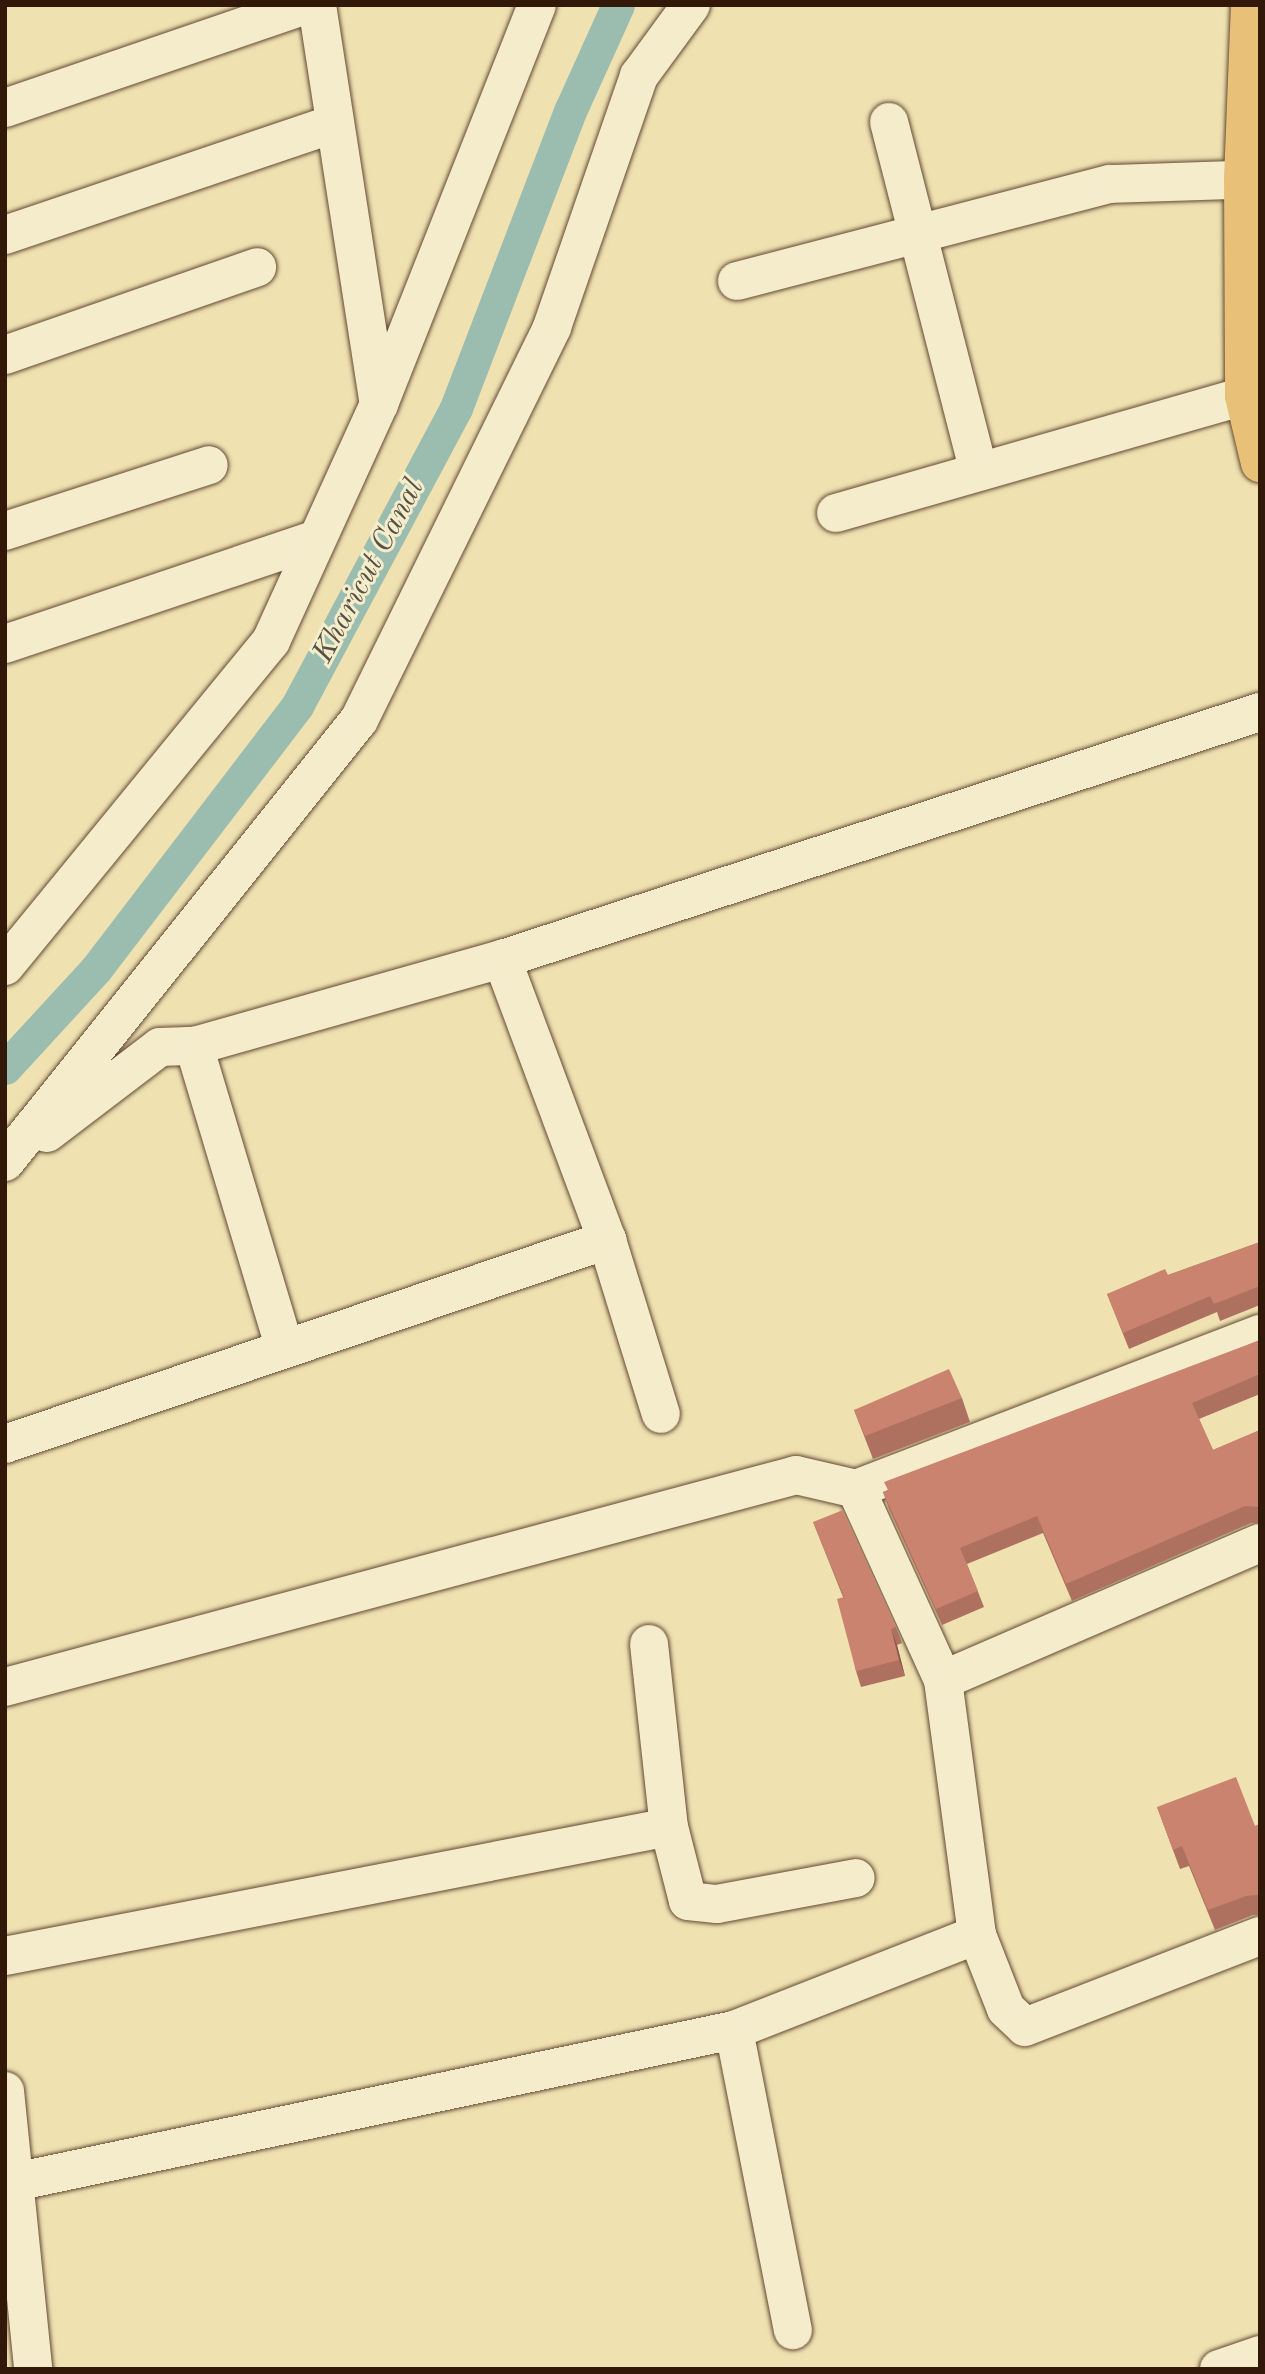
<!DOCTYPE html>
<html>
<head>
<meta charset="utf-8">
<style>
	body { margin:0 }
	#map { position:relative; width:1265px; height:2374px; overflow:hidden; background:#f0e1b1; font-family:"Old Standard TT",serif }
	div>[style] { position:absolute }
	.canal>* { height:33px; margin:-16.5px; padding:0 16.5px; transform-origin:16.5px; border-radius:16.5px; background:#9abdaf }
	.roads { filter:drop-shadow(0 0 2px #624a33) drop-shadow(0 0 2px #624a33) }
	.minor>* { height:38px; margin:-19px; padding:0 19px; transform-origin:19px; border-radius:19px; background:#f5eccc }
	.major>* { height:38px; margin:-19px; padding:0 19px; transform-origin:19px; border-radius:19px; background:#e8c078 }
	.wall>* { inset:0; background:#ae715f }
	.shaded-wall>* { inset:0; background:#8d5c4e }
	.building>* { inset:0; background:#ca836f }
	span { translate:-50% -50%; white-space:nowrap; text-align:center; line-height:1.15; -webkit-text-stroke:6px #f5eccc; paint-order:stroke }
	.water-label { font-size:30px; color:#565243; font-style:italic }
	.frame { position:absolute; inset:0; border:7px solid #321809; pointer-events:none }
</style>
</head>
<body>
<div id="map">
	<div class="canal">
		<i style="left:5px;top:1068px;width:134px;rotate:-47.4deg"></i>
		<i style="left:96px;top:969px;width:331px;rotate:-52.6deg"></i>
		<i style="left:297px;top:706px;width:338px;rotate:-61.9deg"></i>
		<i style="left:456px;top:408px;width:320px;rotate:-69deg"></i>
		<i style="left:571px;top:109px;width:114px;rotate:-65.7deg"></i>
	</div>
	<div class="roads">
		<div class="minor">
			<i style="left:317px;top:5px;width:404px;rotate:81.2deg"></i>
			<i style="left:5px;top:108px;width:318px;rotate:-18.9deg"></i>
			<i style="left:889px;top:122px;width:361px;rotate:75.6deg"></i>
			<i style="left:5px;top:235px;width:348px;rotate:-18.7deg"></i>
			<i style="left:737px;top:281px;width:385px;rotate:-14.6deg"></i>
			<i style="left:1110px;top:184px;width:150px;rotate:-1.9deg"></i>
			<i style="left:5px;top:355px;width:267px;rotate:-19.2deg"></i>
			<i style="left:836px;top:513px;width:424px;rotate:-16deg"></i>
			<i style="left:5px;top:531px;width:214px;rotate:-17.9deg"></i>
			<i style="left:5px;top:644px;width:329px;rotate:-18.6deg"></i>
			<i style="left:502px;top:959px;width:300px;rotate:69.5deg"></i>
			<i style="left:607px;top:1240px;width:182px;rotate:72.8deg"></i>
			<i style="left:5px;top:966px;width:420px;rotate:-50.7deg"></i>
			<i style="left:271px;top:641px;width:260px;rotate:-65.5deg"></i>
			<i style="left:379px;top:404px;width:429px;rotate:-68.4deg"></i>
			<i style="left:194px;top:1046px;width:316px;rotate:73.3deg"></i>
			<i style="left:47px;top:1133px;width:142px;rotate:-37.3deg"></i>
			<i style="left:160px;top:1047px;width:34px;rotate:-2deg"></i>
			<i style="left:194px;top:1046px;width:320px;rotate:-15.8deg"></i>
			<i style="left:502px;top:959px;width:797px;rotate:-18.05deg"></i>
			<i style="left:5px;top:1162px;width:566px;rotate:-51.31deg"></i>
			<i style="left:359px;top:720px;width:438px;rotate:-63.8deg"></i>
			<i style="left:552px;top:327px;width:266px;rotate:-70.9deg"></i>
			<i style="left:639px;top:76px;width:88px;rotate:-53.8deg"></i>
			<i style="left:5px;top:1444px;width:636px;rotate:-18.72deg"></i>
			<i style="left:856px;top:1489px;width:433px;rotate:-21deg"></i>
			<i style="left:649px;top:1644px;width:184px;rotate:83.8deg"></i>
			<i style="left:943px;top:1680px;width:257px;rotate:82.4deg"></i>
			<i style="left:977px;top:1935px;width:79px;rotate:68.6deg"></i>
			<i style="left:1006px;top:2009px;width:26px;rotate:43deg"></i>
			<i style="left:1025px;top:2027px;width:252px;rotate:-21.2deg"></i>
			<i style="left:5px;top:1687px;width:819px;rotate:-15deg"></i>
			<i style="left:796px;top:1475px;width:62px;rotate:13.1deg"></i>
			<i style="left:856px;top:1489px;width:210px;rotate:65.5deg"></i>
			<i style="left:943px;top:1680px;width:345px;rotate:-23.4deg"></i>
			<i style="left:5px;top:1956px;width:676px;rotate:-10.99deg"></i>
			<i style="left:669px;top:1827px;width:76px;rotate:75.6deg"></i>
			<i style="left:688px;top:1901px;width:29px;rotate:6deg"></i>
			<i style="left:717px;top:1904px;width:141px;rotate:-10.6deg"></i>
			<i style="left:734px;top:2030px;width:261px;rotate:-21.4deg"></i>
			<i style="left:5px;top:2091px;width:279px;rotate:84.2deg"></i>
			<i style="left:15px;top:2182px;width:735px;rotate:-11.94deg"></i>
			<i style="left:734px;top:2030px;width:306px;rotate:78.9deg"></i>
			<i style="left:1219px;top:2369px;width:43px;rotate:-18.9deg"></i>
		</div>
		<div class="major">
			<i style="left:1250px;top:5px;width:174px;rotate:92.3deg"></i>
			<i style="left:1243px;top:179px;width:217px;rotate:89.7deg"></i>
			<i style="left:1244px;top:396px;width:69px;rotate:76.6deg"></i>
		</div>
	</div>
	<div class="wall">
		<i style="clip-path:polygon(1260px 1242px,1260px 1305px,1220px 1321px,1217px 1312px,1129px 1349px,1107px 1294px,1168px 1275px)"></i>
		<i style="clip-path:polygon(1260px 1340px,1260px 1394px,1199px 1419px,1213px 1450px,1260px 1430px,1260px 1523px,1251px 1523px,1072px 1601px,1043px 1533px,967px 1564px,984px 1607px,942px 1625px,889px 1509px,883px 1492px)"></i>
		<i style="clip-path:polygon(962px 1398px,970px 1422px,873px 1459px,854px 1410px)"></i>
		<i style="clip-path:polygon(813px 1522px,896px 1627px,902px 1643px,897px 1645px,905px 1676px,861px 1687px,856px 1671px,843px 1597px)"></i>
		<i style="clip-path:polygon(1157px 1807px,1255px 1826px,1260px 1825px,1260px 1915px,1253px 1915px,1215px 1930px,1189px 1866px,1180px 1869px)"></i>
	</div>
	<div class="shaded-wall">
		<i style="clip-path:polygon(891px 1629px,897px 1645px,905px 1676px,899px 1660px)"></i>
	</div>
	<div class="building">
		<i style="clip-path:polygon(1260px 1242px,1260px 1286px,1214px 1304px,1210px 1296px,1123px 1333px,1107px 1294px,1165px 1269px,1168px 1275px)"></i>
		<i style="clip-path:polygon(1260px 1340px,1260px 1374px,1192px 1403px,1213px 1450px,1260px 1430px,1260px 1507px,1245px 1506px,1066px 1584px,1037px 1516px,960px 1548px,978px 1591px,936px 1609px,883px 1492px,888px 1490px,884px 1482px)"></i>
		<i style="clip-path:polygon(949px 1369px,962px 1398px,865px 1436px,854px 1410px)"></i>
		<i style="clip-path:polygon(843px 1510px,896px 1627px,891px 1629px,899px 1660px,856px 1671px,837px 1599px,844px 1597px,813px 1522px)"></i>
		<i style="clip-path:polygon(1236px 1777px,1255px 1826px,1259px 1824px,1260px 1825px,1260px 1897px,1257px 1895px,1246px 1896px,1208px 1910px,1182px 1846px,1173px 1850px,1157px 1807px)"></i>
	</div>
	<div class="water-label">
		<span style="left:369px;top:571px;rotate:-62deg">Kharicut Canal</span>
	</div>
	<div class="frame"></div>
</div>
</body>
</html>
